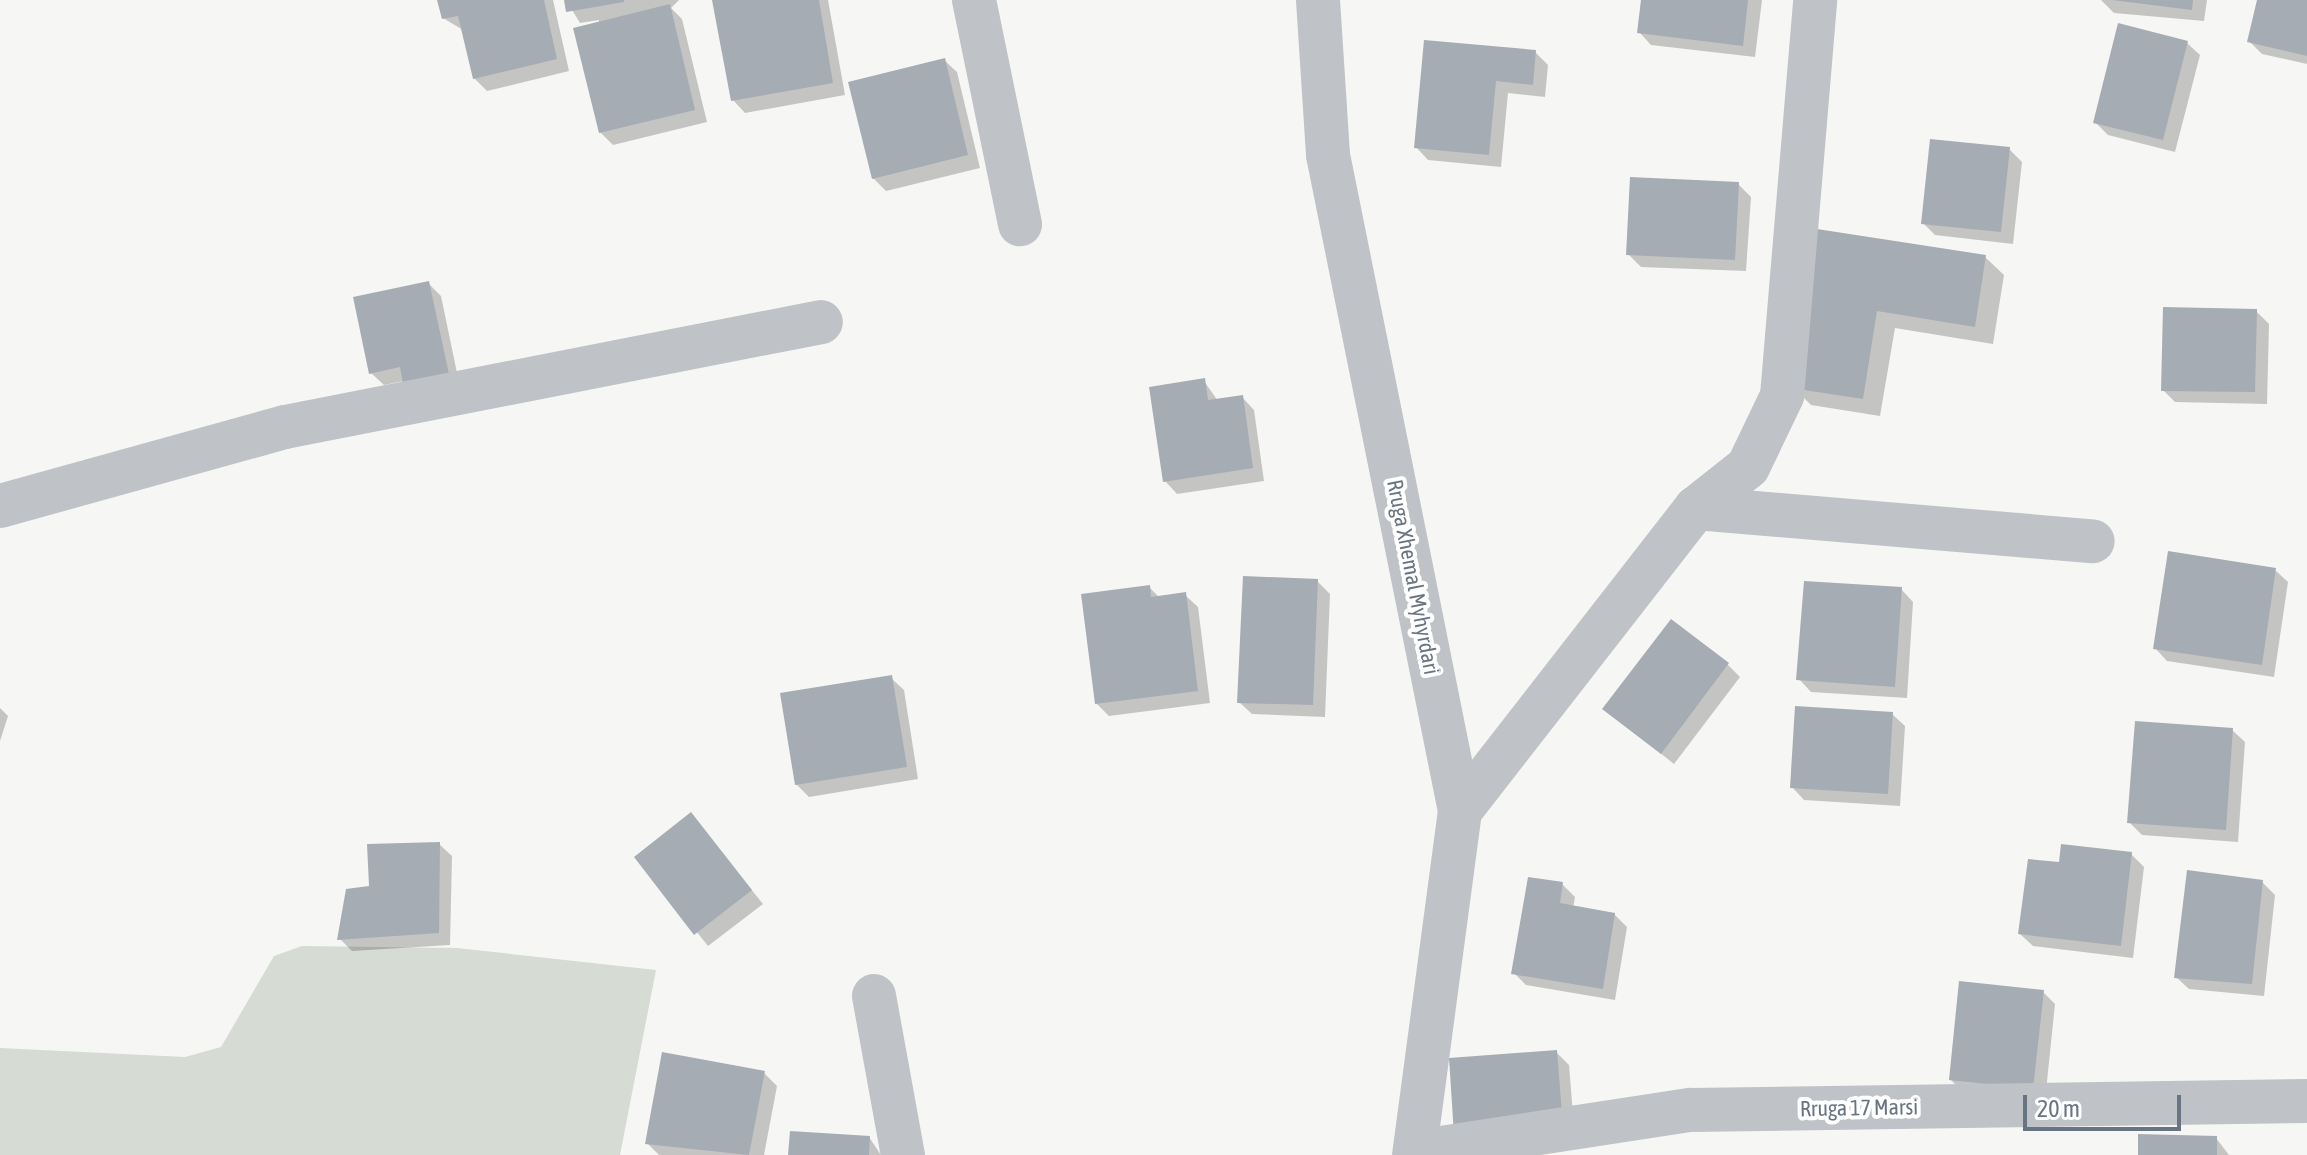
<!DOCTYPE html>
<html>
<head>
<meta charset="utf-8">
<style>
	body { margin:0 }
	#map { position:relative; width:2307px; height:1155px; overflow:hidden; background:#f6f7f4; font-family:"Asap Condensed",sans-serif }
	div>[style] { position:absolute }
	.green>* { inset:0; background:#d6dbd4 }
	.shadow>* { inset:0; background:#0003 }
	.building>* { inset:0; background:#a6acb3 }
	.minor>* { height:44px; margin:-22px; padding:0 22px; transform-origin:22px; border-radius:22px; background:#bfc2c6 }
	span { translate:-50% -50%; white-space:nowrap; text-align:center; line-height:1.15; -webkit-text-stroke:8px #fff; paint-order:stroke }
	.street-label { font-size:22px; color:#697482 }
	.scale { position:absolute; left:2023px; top:1095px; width:158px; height:36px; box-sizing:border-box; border:4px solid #697482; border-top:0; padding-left:10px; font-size:24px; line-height:28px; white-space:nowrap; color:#697482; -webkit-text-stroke:6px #fff; paint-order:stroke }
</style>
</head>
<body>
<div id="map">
	<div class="green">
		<i style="clip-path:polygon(302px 946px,457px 948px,656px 970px,620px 1155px,0 1155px,0 1048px,185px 1057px,221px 1047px,274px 956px)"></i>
	</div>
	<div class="shadow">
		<i style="clip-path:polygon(439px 0,553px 0,569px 71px,487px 91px,474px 78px,463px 30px,443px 18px)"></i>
		<i style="clip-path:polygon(566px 0,679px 0,671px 8px,682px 19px,707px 122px,613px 145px,600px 132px,599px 20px,580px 23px)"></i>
		<i style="clip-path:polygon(714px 0,828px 0,845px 95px,745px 113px,733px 100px)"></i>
		<i style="clip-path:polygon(1643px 0,1762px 0,1755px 57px,1651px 45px,1639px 32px)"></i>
		<i style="clip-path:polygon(2101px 0,2207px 0,2204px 21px,2114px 13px)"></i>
		<i style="clip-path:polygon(2259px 0,2307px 0,2307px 64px,2262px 54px,2249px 41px)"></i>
		<i style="clip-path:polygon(1426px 42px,1535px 52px,1548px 65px,1545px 97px,1508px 93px,1501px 167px,1428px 160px,1416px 147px)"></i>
		<i style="clip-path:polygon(2187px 43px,2200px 55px,2175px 152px,2108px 135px,2095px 122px)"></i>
		<i style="clip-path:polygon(944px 60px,957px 72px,980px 168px,886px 191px,873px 178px)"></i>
		<i style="clip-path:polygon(2009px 149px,2022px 162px,2013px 244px,1935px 235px,1923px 223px)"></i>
		<i style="clip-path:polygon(1738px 184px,1751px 197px,1746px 271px,1641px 267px,1628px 254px)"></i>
		<i style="clip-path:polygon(1819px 231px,1985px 257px,2004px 275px,1993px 344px,1895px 328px,1880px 416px,1811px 405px,1793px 387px)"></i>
		<i style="clip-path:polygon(428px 283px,441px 296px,461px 392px,404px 381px,384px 385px,371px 373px)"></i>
		<i style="clip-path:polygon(2256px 311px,2269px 324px,2267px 404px,2175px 402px,2163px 390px)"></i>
		<i style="clip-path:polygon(1204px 381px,1218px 401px,1242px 397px,1254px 410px,1264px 481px,1177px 494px,1165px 481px)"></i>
		<i style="clip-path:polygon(2275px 570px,2288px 582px,2274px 677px,2167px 661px,2155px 648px)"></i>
		<i style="clip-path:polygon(1317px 581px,1330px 594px,1325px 717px,1252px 714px,1239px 702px)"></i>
		<i style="clip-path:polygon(1149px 587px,1160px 598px,1185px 595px,1198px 607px,1210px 703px,1109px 716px,1096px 703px)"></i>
		<i style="clip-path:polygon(1901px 589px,1913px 602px,1907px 698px,1811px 692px,1799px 679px)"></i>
		<i style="clip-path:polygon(1727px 664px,1740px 677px,1674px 764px,1605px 709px)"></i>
		<i style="clip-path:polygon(891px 678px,904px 690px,918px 779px,809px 797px,796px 784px)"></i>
		<i style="clip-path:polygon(0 708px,8px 716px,0 741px)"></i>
		<i style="clip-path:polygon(1892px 714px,1905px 726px,1900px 806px,1804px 800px,1792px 787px)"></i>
		<i style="clip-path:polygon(2232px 730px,2245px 742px,2238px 842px,2142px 835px,2129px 822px)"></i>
		<i style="clip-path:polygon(691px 815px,763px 904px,708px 946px,637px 857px)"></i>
		<i style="clip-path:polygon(439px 844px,452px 856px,450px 945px,352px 951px,340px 939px,371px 888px)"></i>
		<i style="clip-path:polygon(2131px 854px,2144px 867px,2133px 958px,2033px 946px,2020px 934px)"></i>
		<i style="clip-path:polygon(2262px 882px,2275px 895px,2264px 996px,2189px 989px,2176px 977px)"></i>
		<i style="clip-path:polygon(1562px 884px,1575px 897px,1573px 908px,1614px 914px,1627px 927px,1615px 1000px,1526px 985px,1514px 973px)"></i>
		<i style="clip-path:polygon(2043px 992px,2055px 1004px,2045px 1101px,1963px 1092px,1951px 1080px)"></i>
		<i style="clip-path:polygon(1556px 1052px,1569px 1065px,1575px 1139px,1469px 1147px)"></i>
		<i style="clip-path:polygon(764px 1073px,777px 1086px,764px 1155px,659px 1155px,647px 1143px)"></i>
		<i style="clip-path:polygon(869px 1137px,881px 1155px,790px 1155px)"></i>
		<i style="clip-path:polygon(2216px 1138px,2229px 1155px,2140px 1155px)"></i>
	</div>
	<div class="building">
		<i style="clip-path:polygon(437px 0,544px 0,557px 59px,473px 79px,458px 16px,442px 19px)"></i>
		<i style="clip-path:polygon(564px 0,624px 0,624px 2px,566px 12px)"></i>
		<i style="clip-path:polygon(712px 0,819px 0,833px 83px,731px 101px)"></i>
		<i style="clip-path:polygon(1641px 0,1748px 0,1743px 46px,1637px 33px)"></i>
		<i style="clip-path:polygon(2112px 0,2193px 0,2192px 10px)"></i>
		<i style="clip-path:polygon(2257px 0,2307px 0,2307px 56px,2247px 42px)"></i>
		<i style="clip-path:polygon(670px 4px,695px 110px,599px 133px,573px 28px)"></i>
		<i style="clip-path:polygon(2118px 23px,2188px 41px,2163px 140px,2093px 123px)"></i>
		<i style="clip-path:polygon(1424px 40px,1536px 50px,1533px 85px,1496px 81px,1489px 155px,1414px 148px)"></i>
		<i style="clip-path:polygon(945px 58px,968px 155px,872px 179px,848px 82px)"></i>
		<i style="clip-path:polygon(1930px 139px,2010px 147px,2001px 232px,1921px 224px)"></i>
		<i style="clip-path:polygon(1630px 177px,1739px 182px,1735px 260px,1626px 255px)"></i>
		<i style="clip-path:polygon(1817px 229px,1986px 255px,1975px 327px,1877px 311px,1863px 399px,1791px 388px)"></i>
		<i style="clip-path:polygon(429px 281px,450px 379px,404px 390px,400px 367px,369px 374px,353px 297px)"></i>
		<i style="clip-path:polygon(2163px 307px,2257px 309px,2255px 392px,2161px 391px)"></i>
		<i style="clip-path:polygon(1205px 378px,1208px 400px,1243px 395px,1253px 468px,1163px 482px,1149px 387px)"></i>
		<i style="clip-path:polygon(2168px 551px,2276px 568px,2262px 665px,2153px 649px)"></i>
		<i style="clip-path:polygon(1243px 576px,1318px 579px,1313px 705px,1237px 703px)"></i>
		<i style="clip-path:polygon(1804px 581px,1902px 587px,1895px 687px,1796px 680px)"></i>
		<i style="clip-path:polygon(1150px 585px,1151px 597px,1186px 592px,1198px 691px,1095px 704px,1081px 594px)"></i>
		<i style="clip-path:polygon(1671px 619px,1729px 663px,1661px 754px,1602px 709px)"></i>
		<i style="clip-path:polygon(892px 675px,907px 767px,795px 785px,780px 693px)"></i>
		<i style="clip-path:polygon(1795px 706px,1893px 712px,1888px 794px,1790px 788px)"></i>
		<i style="clip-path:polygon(2135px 721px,2233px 728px,2226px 830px,2127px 823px)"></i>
		<i style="clip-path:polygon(691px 812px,752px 890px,694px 935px,634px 857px)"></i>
		<i style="clip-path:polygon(440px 842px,439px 933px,337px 940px,346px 889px,369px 886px,367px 844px)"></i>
		<i style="clip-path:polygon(2061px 844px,2132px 852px,2121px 946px,2018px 934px,2028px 859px,2059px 862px)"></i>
		<i style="clip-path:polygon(2187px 870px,2263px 880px,2252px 984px,2174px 978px)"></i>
		<i style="clip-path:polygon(1528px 877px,1563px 882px,1560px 903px,1615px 913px,1603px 989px,1511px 974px)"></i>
		<i style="clip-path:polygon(1959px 981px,2044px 990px,2033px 1089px,1949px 1080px)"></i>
		<i style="clip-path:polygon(1557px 1050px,1563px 1127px,1454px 1135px,1449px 1058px)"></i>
		<i style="clip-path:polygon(662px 1052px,765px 1071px,749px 1155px,645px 1144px)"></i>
		<i style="clip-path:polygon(790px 1131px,870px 1136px,869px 1155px,788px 1155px)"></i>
		<i style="clip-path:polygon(2138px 1134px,2217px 1136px,2217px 1155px,2138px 1155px)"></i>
	</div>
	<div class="minor">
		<i style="left:974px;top:0;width:229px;rotate:78.4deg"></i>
		<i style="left:1318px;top:0;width:155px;rotate:86.3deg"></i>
		<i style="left:1328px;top:155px;width:669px;rotate:78.62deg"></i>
		<i style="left:1460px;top:811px;width:347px;rotate:97.6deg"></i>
		<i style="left:0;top:506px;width:296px;rotate:-15.5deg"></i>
		<i style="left:285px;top:427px;width:546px;rotate:-11.08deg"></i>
		<i style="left:1696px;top:508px;width:398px;rotate:4.8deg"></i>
		<i style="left:1460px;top:811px;width:384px;rotate:-52.1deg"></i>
		<i style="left:1696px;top:508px;width:66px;rotate:-38.3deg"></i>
		<i style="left:1748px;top:467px;width:79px;rotate:-64.4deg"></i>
		<i style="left:1782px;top:396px;width:397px;rotate:-85.2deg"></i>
		<i style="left:874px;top:996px;width:162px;rotate:79.7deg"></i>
		<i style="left:1415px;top:1152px;width:279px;rotate:-8.7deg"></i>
		<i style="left:1691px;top:1110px;width:616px;rotate:-0.84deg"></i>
	</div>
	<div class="street-label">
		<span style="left:1413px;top:577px;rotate:79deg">Rruga Xhemal Myhyrdari</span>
		<span style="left:1859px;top:1108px;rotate:-1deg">Rruga 17 Marsi</span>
	</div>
	<div class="scale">20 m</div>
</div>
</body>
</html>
